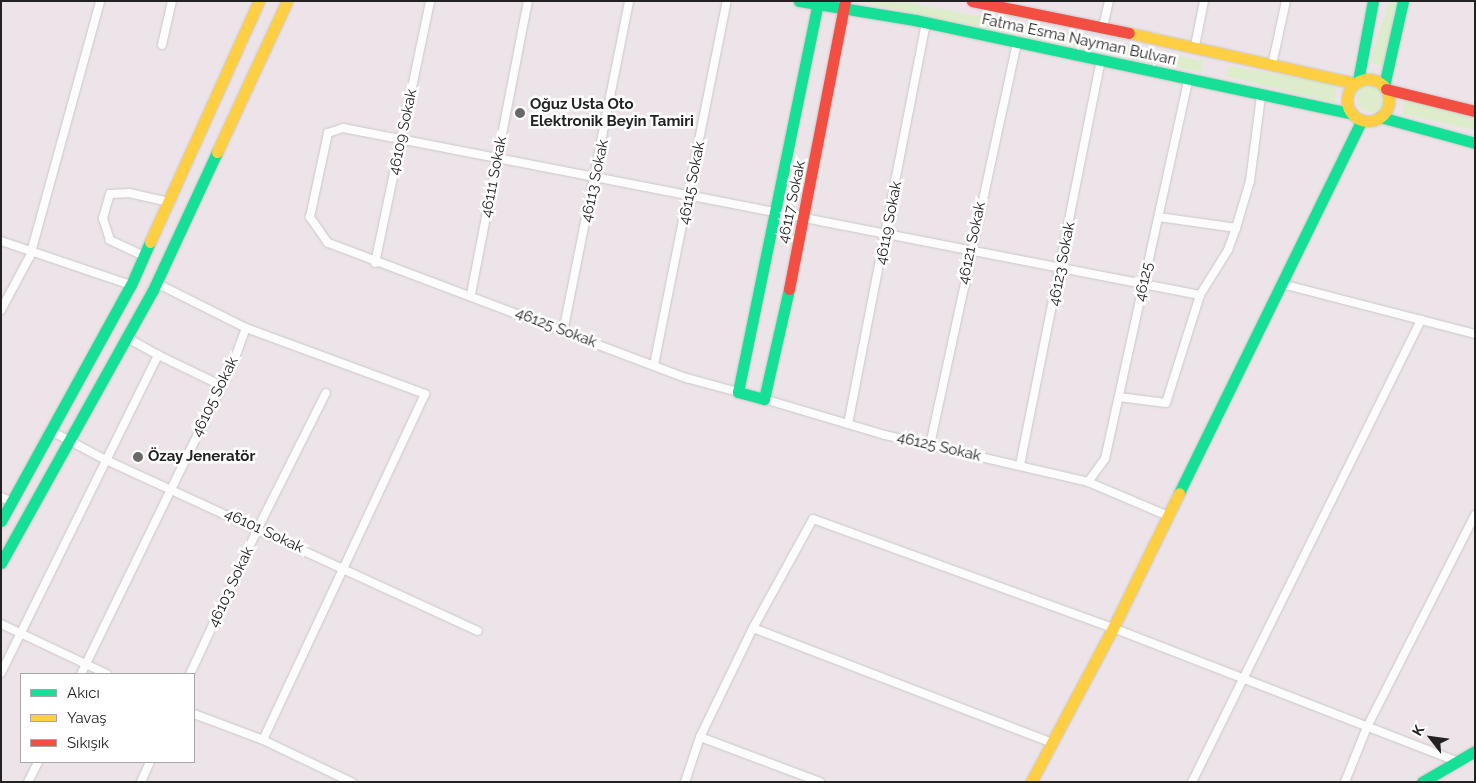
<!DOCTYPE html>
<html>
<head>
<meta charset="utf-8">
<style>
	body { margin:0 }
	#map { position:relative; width:1476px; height:783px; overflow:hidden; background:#f0eeeb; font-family:Raleway,sans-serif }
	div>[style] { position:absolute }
	.industrial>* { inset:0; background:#ede4e9 }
	.grass>* { inset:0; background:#ddeccb }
	.round { border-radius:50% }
	.roads { filter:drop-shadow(0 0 1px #c9c8c7) drop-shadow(0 0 1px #c9c8c7) }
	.street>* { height:8px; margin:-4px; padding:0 4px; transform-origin:4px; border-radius:4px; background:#fdfcfc }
	.fast>* { height:11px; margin:-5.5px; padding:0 5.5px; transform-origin:5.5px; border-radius:5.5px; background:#16e098 }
	.slow>* { height:11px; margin:-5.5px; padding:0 5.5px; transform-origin:5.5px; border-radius:5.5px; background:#ffcf43 }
	.slow>.ring { margin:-5.5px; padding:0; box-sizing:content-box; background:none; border:11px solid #ffcf43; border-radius:50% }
	.jam>* { height:11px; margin:-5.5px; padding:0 5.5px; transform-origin:5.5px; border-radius:5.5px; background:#f24e42 }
	.dots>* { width:14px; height:14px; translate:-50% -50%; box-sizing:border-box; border:2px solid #fff; border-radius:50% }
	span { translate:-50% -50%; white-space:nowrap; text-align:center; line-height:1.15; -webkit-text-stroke:5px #fff; paint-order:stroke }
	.street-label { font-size:15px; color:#222 }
	.poi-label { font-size:15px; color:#222; font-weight:700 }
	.left { translate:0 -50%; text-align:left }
	.frame { position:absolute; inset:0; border:2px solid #222; pointer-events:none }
	.legend { position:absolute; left:20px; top:673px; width:175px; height:90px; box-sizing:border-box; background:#fff; border:1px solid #a7a7a7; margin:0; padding:6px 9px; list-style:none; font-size:15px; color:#222 }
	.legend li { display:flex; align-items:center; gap:10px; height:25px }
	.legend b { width:25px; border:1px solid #a7a7a7 }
	.north { position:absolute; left:1406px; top:713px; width:50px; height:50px; -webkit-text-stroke:4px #fff; paint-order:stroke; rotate:300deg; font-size:14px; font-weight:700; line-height:20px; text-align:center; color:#222 }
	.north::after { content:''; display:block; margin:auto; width:18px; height:22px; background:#222; clip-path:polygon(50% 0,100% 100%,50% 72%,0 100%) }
</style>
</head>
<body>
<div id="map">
	<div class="industrial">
		<i style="clip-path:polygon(evenodd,1px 1px,1475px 1px,1475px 782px,1px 782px,1px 1px,21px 674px,194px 674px,194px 762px,21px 762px,21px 674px)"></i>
	</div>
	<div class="grass">
		<i style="clip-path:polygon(868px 1px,902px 1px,1157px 52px,1155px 63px,868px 4px)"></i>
		<i style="clip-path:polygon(1389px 1px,1396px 1px,1386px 67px,1370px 63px)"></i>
		<i style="clip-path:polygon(1178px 56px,1203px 61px,1202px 72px,1176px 67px)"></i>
		<i style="clip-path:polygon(1228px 66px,1337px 84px,1335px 103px,1226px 76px)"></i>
		<i class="round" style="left:1357px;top:84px;width:28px;height:28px"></i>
		<i style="clip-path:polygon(1405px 96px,1475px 119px,1475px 130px,1402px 114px)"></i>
	</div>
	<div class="roads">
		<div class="street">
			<i style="left:1103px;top:27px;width:27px;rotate:-77deg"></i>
			<i style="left:162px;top:45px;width:45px;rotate:-77.2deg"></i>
			<i style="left:1195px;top:46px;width:46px;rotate:-78.7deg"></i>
			<i style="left:1272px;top:65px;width:66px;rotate:-77.7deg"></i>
			<i style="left:1159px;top:217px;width:78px;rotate:8.1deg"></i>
			<i style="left:1px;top:241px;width:137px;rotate:18.7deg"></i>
			<i style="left:144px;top:256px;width:38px;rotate:-155deg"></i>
			<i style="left:110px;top:240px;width:23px;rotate:-108deg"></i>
			<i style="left:103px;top:218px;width:25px;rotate:-74deg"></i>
			<i style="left:110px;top:194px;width:19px;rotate:-3deg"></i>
			<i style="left:129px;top:193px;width:41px;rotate:12.7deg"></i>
			<i style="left:375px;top:263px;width:268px;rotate:-78.1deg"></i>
			<i style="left:1282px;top:284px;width:199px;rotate:14.5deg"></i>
			<i style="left:471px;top:294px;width:298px;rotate:-79deg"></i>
			<i style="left:1px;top:310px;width:61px;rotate:-61.8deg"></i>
			<i style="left:30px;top:256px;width:264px;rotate:-74.6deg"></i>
			<i style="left:246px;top:328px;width:191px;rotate:20.2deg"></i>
			<i style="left:425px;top:394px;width:382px;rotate:115.1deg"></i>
			<i style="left:563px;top:332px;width:338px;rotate:-78.7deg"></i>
			<i style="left:158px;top:355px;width:71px;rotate:25.8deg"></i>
			<i style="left:654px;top:365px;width:371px;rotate:-78.7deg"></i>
			<i style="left:738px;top:392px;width:54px;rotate:-164.9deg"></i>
			<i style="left:686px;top:378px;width:383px;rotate:-159.3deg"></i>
			<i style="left:328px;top:243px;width:32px;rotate:-125deg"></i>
			<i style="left:310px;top:217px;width:86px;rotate:-77.9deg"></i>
			<i style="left:328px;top:133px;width:16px;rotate:-18deg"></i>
			<i style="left:343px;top:128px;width:873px;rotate:11.03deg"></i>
			<i style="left:1200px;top:295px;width:53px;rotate:-58.1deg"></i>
			<i style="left:1228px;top:250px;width:23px;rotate:-70deg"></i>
			<i style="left:1236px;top:228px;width:49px;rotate:-73.4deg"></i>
			<i style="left:1250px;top:181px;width:86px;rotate:-82.6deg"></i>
			<i style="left:1119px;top:397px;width:47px;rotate:7.3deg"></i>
			<i style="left:1166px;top:403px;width:113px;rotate:-72.5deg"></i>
			<i style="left:764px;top:399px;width:126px;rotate:16.6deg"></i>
			<i style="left:885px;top:435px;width:208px;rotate:13deg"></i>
			<i style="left:1088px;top:482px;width:87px;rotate:23deg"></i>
			<i style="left:848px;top:424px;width:409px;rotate:-79deg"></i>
			<i style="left:51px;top:431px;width:62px;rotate:27.8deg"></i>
			<i style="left:106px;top:460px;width:409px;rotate:24.7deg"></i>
			<i style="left:930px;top:445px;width:412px;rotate:-77.8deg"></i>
			<i style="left:1020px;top:465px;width:412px;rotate:-78.7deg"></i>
			<i style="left:1088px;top:482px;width:29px;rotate:-54deg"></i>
			<i style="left:1105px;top:459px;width:390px;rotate:-77.6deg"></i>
			<i style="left:1px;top:497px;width:12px;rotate:24deg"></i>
			<i style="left:1px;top:624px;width:117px;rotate:25.3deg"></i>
			<i style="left:753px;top:628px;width:124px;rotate:-61.2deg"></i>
			<i style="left:813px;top:519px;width:319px;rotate:20deg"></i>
			<i style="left:1113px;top:628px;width:368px;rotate:21.2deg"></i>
			<i style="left:1px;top:673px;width:355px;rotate:-63.7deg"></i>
			<i style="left:158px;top:355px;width:35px;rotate:-151deg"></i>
			<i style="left:81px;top:674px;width:352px;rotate:-64deg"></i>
			<i style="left:235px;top:358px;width:32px;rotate:-70deg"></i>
			<i style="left:246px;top:328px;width:101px;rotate:-153.4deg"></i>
			<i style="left:190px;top:674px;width:161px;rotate:-65deg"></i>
			<i style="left:258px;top:528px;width:151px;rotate:-63.3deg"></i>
			<i style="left:194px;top:714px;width:74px;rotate:20.6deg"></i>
			<i style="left:263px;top:740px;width:98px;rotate:25.5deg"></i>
			<i style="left:28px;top:782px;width:22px;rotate:-63deg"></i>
			<i style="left:141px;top:782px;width:22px;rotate:-66deg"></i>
			<i style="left:685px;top:782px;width:47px;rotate:-71.6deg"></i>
			<i style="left:820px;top:782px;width:128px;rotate:-159.4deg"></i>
			<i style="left:700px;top:737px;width:121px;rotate:-64.1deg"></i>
			<i style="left:753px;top:628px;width:320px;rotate:21deg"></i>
			<i style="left:1192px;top:782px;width:516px;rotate:-63.63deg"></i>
			<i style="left:1345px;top:782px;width:59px;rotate:-68.2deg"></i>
			<i style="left:1367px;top:727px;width:238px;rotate:-63deg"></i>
		</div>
		<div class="fast">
			<i style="left:799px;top:1px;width:118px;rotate:9.3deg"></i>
			<i style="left:915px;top:20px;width:447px;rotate:12.1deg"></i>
			<i style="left:1358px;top:81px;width:81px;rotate:-79.4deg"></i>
			<i style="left:1384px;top:86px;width:87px;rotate:-77.4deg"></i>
			<i style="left:1380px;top:117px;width:98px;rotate:15.3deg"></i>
			<i style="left:789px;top:289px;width:113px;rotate:102.8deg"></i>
			<i style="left:764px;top:399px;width:27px;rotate:-165deg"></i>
			<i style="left:738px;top:392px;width:399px;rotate:-78.4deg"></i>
			<i style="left:1179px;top:493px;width:415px;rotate:-63.9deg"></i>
			<i style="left:1px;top:521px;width:269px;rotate:-61.2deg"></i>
			<i style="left:131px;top:285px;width:47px;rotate:-66.2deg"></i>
			<i style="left:1px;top:563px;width:312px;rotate:-60.9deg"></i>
			<i style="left:153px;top:290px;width:152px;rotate:-65.1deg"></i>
			<i style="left:1422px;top:782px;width:61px;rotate:-30.3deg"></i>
		</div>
		<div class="slow">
			<i style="left:1129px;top:33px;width:230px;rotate:12.5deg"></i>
			<i class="ring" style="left:1347px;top:79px;width:31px;height:31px"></i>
			<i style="left:217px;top:152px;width:166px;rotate:-65.1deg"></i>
			<i style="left:150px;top:242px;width:265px;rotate:-65.7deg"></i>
			<i style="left:1031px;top:782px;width:174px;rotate:-62deg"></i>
			<i style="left:1113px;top:628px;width:150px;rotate:-63.9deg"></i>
		</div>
		<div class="jam">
			<i style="left:972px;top:1px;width:160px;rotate:11.5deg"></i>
			<i style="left:1386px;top:89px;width:92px;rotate:13.9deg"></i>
			<i style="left:789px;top:289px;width:293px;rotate:-79deg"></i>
		</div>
	</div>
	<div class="dots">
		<i style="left:520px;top:113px;background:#6a6968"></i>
		<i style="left:138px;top:457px;background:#6a6968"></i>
	</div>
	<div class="street-label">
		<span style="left:1079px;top:40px;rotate:12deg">Fatma Esma Nayman Bulvarı</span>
		<span style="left:403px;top:132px;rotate:-78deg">46109 Sokak</span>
		<span style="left:494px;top:177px;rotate:-79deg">46111 Sokak</span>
		<span style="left:595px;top:181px;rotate:-78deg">46113 Sokak</span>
		<span style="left:692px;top:183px;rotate:-79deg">46115 Sokak</span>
		<span style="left:792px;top:202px;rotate:-78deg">46117 Sokak</span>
		<span style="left:889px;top:223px;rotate:-79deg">46119 Sokak</span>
		<span style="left:972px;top:243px;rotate:-78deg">46121 Sokak</span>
		<span style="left:1062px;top:264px;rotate:-79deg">46123 Sokak</span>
		<span style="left:1144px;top:282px;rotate:-78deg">46125</span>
		<span style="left:556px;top:328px;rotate:21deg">46125 Sokak</span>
		<span style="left:215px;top:397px;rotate:-64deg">46105 Sokak</span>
		<span style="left:939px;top:447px;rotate:13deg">46125 Sokak</span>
		<span style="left:264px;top:531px;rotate:25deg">46101 Sokak</span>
		<span style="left:231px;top:587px;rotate:-65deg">46103 Sokak</span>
	</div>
	<div class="poi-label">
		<span class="left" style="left:530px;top:113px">Oğuz Usta Oto<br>Elektronik Beyin Tamiri</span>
		<span class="left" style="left:148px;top:457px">Özay Jeneratör</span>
	</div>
	<div class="frame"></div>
	<ul class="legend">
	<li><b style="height:6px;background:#16e098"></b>Akıcı</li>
	<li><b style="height:6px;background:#ffcf43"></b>Yavaş</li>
	<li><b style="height:6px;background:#f24e42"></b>Sıkışık</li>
	</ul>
	<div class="north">K</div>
</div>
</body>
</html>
